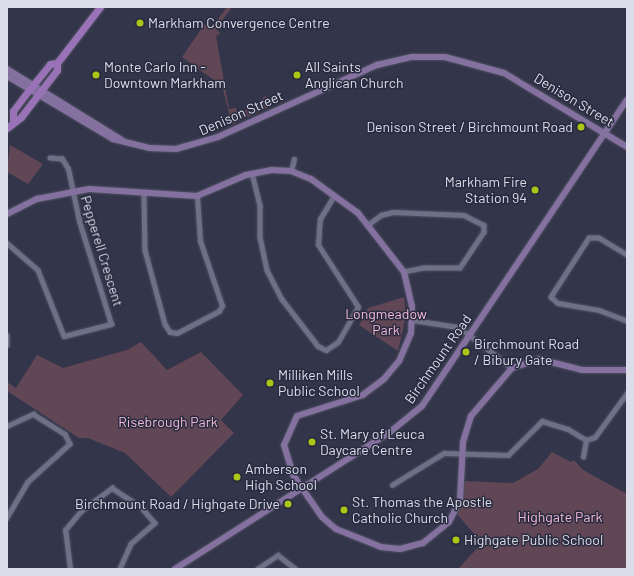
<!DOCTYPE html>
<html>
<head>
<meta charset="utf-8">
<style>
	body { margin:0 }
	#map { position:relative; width:634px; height:576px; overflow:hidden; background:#33354a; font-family:Barlow,sans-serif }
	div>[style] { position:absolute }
	.green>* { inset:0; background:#614755 }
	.roads { filter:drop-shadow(0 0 1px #515264) drop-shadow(0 0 1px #515264) }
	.street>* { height:4.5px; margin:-2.25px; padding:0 2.25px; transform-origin:2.25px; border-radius:2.25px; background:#6e7088 }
	.secondary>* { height:6px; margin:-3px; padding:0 3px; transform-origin:3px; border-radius:3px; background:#84719f }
	.primary>* { height:7px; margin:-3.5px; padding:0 3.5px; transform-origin:3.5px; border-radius:3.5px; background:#9972b7 }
	.dots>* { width:11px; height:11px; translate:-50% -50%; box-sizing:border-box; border:2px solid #292b3f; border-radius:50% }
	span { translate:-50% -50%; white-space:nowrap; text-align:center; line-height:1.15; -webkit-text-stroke:3px #292b3f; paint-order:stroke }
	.poi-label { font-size:14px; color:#dcddeb }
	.left { translate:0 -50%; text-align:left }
	.right { translate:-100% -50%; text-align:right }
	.street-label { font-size:14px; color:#dcddeb }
	.park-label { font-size:14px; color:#f2b8d7 }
	.frame { position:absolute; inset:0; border:8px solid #dcddeb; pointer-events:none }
</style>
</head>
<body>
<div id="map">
	<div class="green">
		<i style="clip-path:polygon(227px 7px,232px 7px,216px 29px,220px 33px,216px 36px,229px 109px,236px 108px,238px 114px,261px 102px,264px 96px,273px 100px,271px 106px,232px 124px,222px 86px,182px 57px,202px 28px,198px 26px,201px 22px,211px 28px)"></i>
		<i style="clip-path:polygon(10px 145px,43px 164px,28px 184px,7px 172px)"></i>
		<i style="clip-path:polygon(404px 297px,406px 316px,398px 351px,359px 325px,368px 308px)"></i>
		<i style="clip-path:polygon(141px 342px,167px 370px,201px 352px,243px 395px,221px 420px,234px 433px,171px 497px,125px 453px,88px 438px,79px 438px,7px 391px,7px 382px,16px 388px,37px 355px,63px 368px,127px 350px)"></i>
		<i style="clip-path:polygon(552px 452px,571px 462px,574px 460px,583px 470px,627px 494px,627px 569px,458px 569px,482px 543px,457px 514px,465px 481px,513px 483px,538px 469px)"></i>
	</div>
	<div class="roads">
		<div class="street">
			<i style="left:291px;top:171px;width:12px;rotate:-76deg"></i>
			<i style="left:252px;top:173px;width:34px;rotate:76deg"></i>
			<i style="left:260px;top:206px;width:31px;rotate:90deg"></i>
			<i style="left:260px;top:237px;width:34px;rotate:78deg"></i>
			<i style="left:267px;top:270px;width:33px;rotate:63deg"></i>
			<i style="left:282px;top:299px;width:59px;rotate:52.5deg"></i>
			<i style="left:318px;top:346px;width:9px;rotate:27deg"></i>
			<i style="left:326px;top:350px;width:14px;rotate:-34deg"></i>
			<i style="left:338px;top:342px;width:40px;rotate:-60.3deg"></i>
			<i style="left:358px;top:307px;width:74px;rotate:-122.8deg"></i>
			<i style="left:318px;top:245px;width:26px;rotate:-86deg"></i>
			<i style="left:320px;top:219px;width:27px;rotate:-59deg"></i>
			<i style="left:144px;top:195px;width:55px;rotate:89deg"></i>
			<i style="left:145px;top:250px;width:77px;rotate:74.9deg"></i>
			<i style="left:165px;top:324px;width:9px;rotate:58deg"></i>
			<i style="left:170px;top:332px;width:7px;rotate:8deg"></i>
			<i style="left:177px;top:333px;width:47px;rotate:-27.6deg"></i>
			<i style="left:219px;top:311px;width:6px;rotate:-59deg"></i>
			<i style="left:222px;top:306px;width:69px;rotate:-108.7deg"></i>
			<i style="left:200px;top:241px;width:45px;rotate:-93.8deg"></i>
			<i style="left:369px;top:224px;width:15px;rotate:-37deg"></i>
			<i style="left:381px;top:215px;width:12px;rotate:-14deg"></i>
			<i style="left:393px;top:212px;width:71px;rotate:2.4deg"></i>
			<i style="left:464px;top:215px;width:22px;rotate:27deg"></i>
			<i style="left:484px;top:225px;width:7px;rotate:90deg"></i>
			<i style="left:484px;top:232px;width:43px;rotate:123.7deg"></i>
			<i style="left:460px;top:268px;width:36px;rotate:180deg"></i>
			<i style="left:424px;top:268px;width:20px;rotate:169deg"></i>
			<i style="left:7px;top:243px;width:41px;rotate:41.1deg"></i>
			<i style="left:38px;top:270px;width:71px;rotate:68.5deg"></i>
			<i style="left:64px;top:336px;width:49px;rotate:-14.3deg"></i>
			<i style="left:111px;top:324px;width:108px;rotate:-107.3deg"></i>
			<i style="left:79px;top:221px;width:53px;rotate:-101.9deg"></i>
			<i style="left:68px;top:169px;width:12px;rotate:-121deg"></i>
			<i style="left:62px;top:159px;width:12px;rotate:-175deg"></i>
			<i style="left:627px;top:255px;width:33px;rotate:-149deg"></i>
			<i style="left:599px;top:238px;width:10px;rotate:180deg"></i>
			<i style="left:589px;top:238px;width:70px;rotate:122.8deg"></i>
			<i style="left:551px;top:297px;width:9px;rotate:41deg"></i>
			<i style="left:558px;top:303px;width:42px;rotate:9.7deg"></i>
			<i style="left:599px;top:310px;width:30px;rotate:21deg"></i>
			<i style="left:412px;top:320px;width:48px;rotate:8.5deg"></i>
			<i style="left:459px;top:327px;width:67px;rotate:37.7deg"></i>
			<i style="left:7px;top:335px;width:10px;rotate:90deg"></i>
			<i style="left:7px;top:426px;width:29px;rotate:-25deg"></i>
			<i style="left:33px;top:414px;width:38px;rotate:32deg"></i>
			<i style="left:65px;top:434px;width:11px;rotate:63deg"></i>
			<i style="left:70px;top:444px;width:57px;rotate:137.9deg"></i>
			<i style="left:28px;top:482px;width:42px;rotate:120.3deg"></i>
			<i style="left:586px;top:440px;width:9px;rotate:-18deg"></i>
			<i style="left:595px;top:437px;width:54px;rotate:-54deg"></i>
			<i style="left:583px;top:457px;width:17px;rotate:-80deg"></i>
			<i style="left:392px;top:485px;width:61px;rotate:-31.6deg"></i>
			<i style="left:444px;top:453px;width:64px;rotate:1.8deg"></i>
			<i style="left:508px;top:455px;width:48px;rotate:-45deg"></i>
			<i style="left:542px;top:421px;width:27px;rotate:17deg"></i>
			<i style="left:568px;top:429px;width:21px;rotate:31deg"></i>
			<i style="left:70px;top:569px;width:39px;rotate:-97deg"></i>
			<i style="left:65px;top:530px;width:25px;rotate:-50deg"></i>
			<i style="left:81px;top:511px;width:39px;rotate:-37deg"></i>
			<i style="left:112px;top:488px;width:35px;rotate:33deg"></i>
			<i style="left:141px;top:507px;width:21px;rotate:49deg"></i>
			<i style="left:155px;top:523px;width:32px;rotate:139deg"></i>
			<i style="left:131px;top:544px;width:27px;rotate:114deg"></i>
			<i style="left:257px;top:569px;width:25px;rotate:-34deg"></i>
			<i style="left:278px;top:555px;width:23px;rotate:38deg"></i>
		</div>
		<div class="secondary">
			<i style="left:7px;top:69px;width:135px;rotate:31.7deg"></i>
			<i style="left:7px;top:76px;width:123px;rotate:30.7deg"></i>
			<i style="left:113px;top:139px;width:37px;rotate:14deg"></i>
			<i style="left:149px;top:148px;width:27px;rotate:2deg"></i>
			<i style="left:176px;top:149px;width:44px;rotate:-15.9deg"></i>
			<i style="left:218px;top:137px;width:175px;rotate:-24.4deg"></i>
			<i style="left:377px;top:65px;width:37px;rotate:-13deg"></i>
			<i style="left:413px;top:57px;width:32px"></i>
			<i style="left:445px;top:57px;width:61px;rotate:15.2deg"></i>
			<i style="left:504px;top:73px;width:144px;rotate:31deg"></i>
			<i style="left:7px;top:214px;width:34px;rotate:-27deg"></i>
			<i style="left:37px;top:199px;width:53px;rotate:-10.9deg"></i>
			<i style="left:89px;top:189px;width:108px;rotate:3.7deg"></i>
			<i style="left:197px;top:196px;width:53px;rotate:-23.2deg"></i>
			<i style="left:246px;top:175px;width:25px;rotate:-11deg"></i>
			<i style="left:271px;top:170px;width:20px;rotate:3deg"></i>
			<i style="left:291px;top:171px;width:22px;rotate:22deg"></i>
			<i style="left:311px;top:179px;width:58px;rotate:35.9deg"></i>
			<i style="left:358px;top:213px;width:75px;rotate:52.1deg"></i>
			<i style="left:404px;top:272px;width:35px;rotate:77deg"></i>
			<i style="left:412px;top:306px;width:27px;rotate:92deg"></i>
			<i style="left:411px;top:333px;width:30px;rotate:113deg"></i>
			<i style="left:399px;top:361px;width:23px;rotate:130deg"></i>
			<i style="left:384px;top:379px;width:26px;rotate:143deg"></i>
			<i style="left:363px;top:395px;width:69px;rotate:162.3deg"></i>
			<i style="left:297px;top:416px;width:32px;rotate:114deg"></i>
			<i style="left:284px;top:445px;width:31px;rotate:73deg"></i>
			<i style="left:293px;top:475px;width:51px;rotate:55.4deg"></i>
			<i style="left:322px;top:517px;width:18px;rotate:41deg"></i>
			<i style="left:336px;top:529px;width:48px;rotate:21.8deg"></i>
			<i style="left:381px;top:547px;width:19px;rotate:6deg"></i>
			<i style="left:400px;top:549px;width:24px;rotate:-15deg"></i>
			<i style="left:423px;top:543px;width:33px;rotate:-39deg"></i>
			<i style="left:449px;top:522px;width:25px;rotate:-63deg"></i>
			<i style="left:460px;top:500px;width:58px;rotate:-87deg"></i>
			<i style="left:463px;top:442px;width:27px;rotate:-73deg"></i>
			<i style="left:471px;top:416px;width:63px;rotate:-49.5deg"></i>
			<i style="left:512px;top:368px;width:28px;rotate:-18deg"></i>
			<i style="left:539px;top:359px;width:44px;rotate:14.3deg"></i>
			<i style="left:582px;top:370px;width:45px"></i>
			<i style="left:175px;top:569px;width:255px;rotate:-32.5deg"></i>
			<i style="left:390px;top:432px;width:41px;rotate:-39.1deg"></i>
			<i style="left:422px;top:406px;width:368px;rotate:-56.2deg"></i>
		</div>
		<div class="primary">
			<i style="left:13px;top:120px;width:9px;rotate:-90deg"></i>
			<i style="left:13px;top:111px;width:26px;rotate:-53deg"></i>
			<i style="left:29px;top:90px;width:33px;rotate:-51deg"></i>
			<i style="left:50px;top:64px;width:7px;rotate:-8deg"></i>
			<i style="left:57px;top:63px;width:71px;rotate:-52.5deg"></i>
			<i style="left:7px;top:128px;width:18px;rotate:-38deg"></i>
			<i style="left:21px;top:117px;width:59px;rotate:-52.5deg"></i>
			<i style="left:57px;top:70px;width:7px;rotate:-90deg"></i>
		</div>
	</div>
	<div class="dots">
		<i style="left:140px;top:23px;background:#abc614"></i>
		<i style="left:96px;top:75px;background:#abc614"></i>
		<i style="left:297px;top:75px;background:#abc614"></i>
		<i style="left:581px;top:127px;background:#abc614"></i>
		<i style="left:535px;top:190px;background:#abc614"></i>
		<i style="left:466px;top:352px;background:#abc614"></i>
		<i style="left:270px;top:383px;background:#abc614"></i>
		<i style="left:312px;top:442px;background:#abc614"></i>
		<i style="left:237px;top:477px;background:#abc614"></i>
		<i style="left:288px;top:504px;background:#abc614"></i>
		<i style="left:344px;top:510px;background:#abc614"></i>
		<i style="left:456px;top:540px;background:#abc614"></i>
	</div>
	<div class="poi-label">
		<span class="left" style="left:148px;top:23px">Markham Convergence Centre</span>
		<span class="left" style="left:104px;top:75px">Monte Carlo Inn -<br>Downtown Markham</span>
		<span class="left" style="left:305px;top:75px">All Saints<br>Anglican Church</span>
		<span class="right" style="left:573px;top:127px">Denison Street / Birchmount Road</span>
		<span class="right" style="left:527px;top:190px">Markham Fire<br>Station 94</span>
		<span class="left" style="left:474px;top:352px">Birchmount Road<br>/ Bibury Gate</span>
		<span class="left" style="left:278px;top:383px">Milliken Mills<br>Public School</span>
		<span class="left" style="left:320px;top:442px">St. Mary of Leuca<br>Daycare Centre</span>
		<span class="left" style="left:245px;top:477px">Amberson<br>High School</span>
		<span class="left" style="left:352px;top:510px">St. Thomas the Apostle<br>Catholic Church</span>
		<span class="right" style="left:280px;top:504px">Birchmount Road / Highgate Drive</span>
		<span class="left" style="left:464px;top:540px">Highgate Public School</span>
	</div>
	<div class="street-label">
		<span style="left:574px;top:100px;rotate:31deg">Denison Street</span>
		<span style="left:241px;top:113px;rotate:-24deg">Denison Street</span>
		<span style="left:102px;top:251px;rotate:73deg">Pepperell Crescent</span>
		<span style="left:438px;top:359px;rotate:-55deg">Birchmount Road</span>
	</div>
	<div class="park-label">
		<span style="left:386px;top:322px">Longmeadow<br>Park</span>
		<span style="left:168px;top:422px">Risebrough Park</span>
		<span style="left:560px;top:517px">Highgate Park</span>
	</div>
	<div class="frame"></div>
</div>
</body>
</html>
